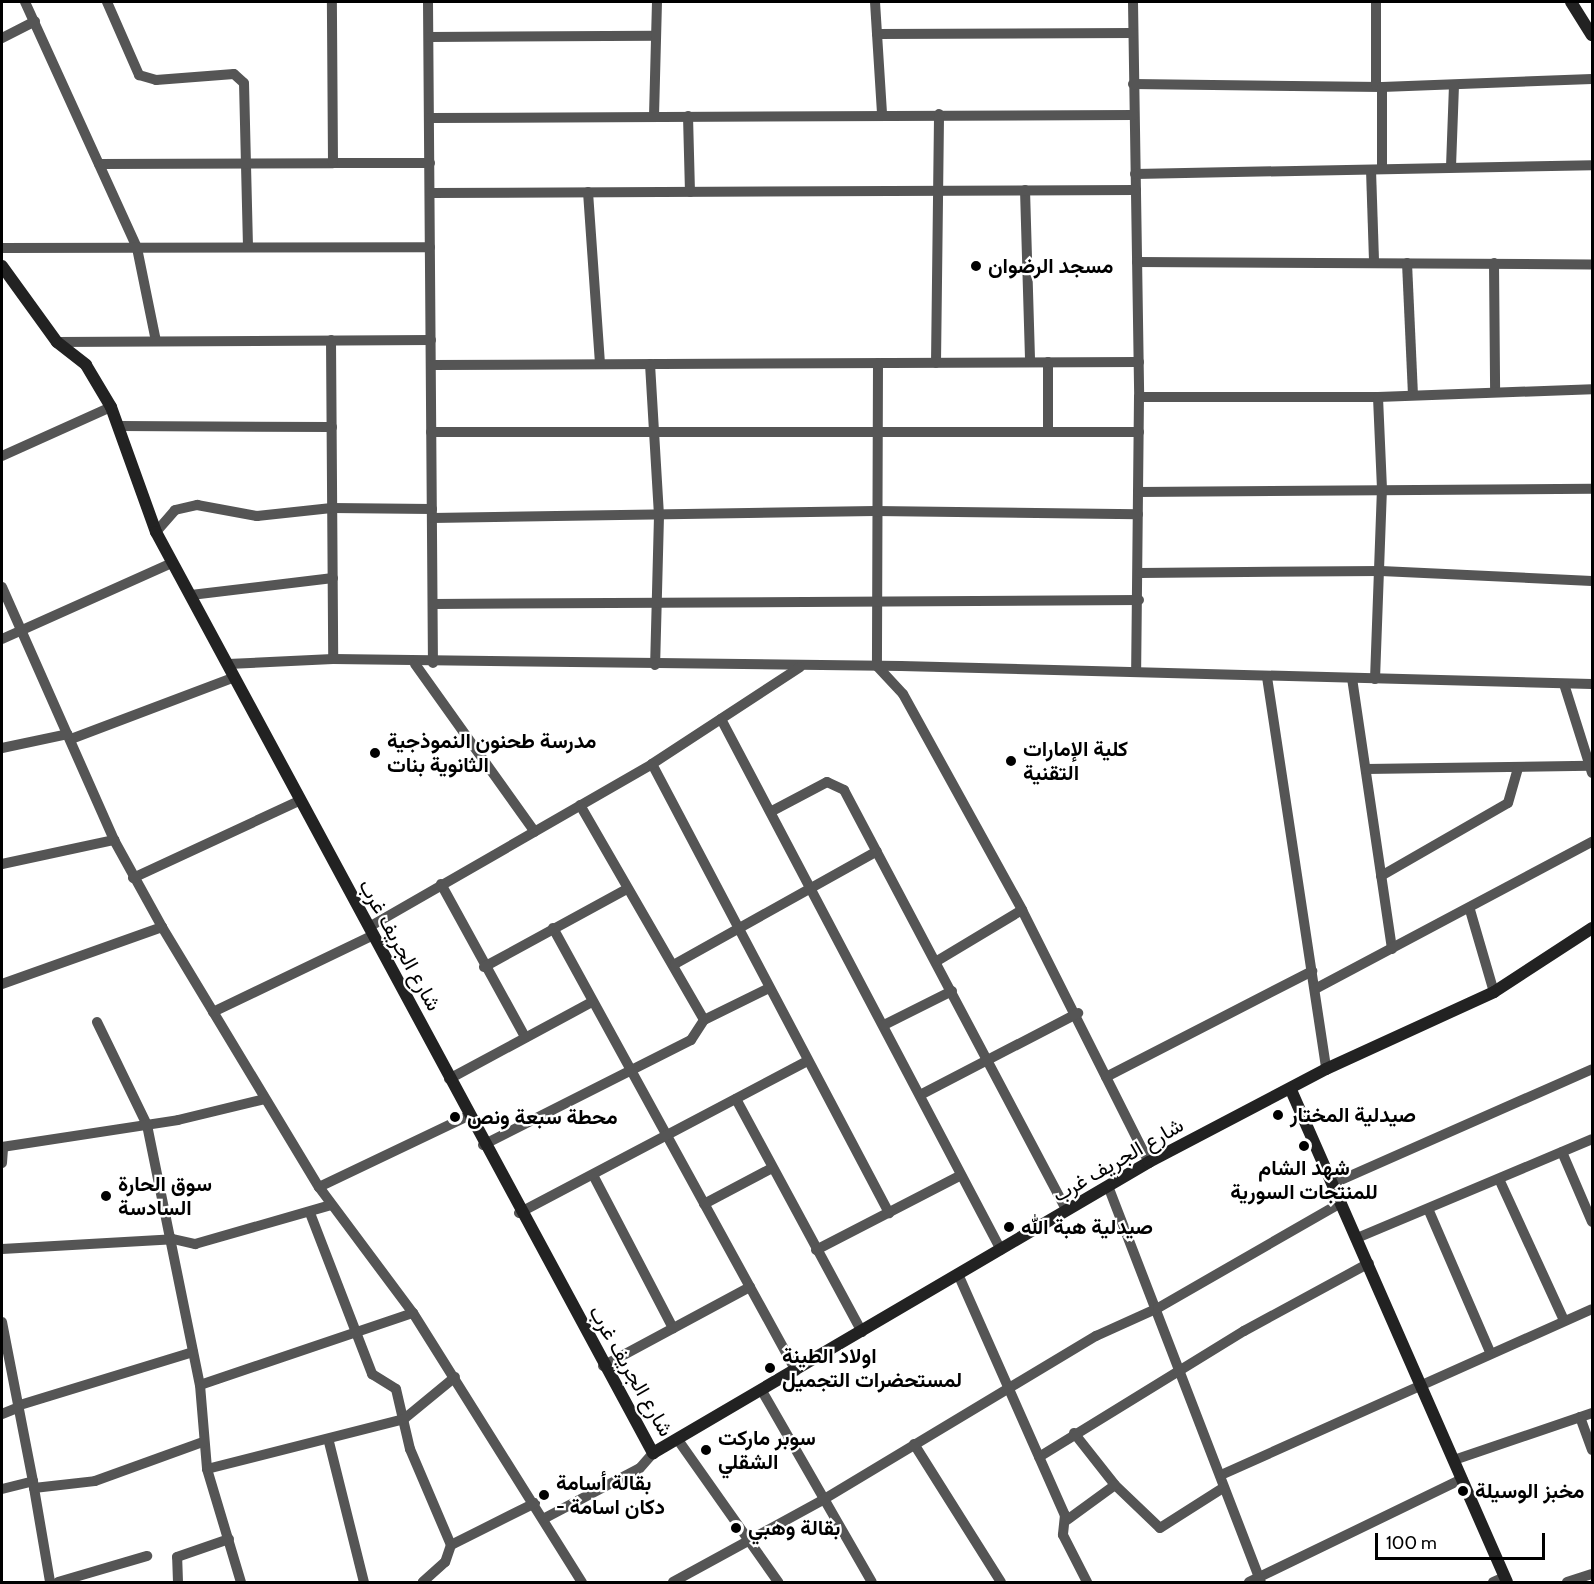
<!DOCTYPE html>
<html>
<head>
<meta charset="utf-8">
<style>
	body { margin:0 }
	#map { position:relative; width:1594px; height:1584px; overflow:hidden; background:#fff; font-family:Cabin,Vazirmatn,sans-serif }
	div>[style] { position:absolute }
	.street>* { height:10px; margin:-5px; padding:0 5px; transform-origin:5px; border-radius:5px; background:#555 }
	.secondary>* { height:12px; margin:-6px; padding:0 6px; transform-origin:6px; border-radius:6px; background:#222 }
	.dots>* { width:16px; height:16px; translate:-50% -50%; box-sizing:border-box; border:3px solid #fff; border-radius:50% }
	span { translate:-50% -50%; white-space:nowrap; text-align:center; line-height:1.15; -webkit-text-stroke:4.5px #fff; paint-order:stroke }
	.poi-label { font-size:21px; color:#000; font-weight:700 }
	.left { translate:0 -50%; text-align:left }
	.street-label { font-size:21px; color:#000 }
	.frame { position:absolute; inset:0; border:3px solid #000; pointer-events:none }
	.scale { position:absolute; left:1375px; top:1533px; width:170px; height:27px; box-sizing:border-box; border:3px solid #000; border-top:0; padding-left:8px; font-size:18px; line-height:21px; white-space:nowrap; color:#000; -webkit-text-stroke:4px #fff; paint-order:stroke }
</style>
</head>
<body>
<div id="map">
	<div class="street">
		<i style="left:25px;top:2px;width:270px;rotate:65.5deg"></i>
		<i style="left:137px;top:248px;width:95px;rotate:78.5deg"></i>
		<i style="left:107px;top:2px;width:80px;rotate:66.3deg"></i>
		<i style="left:139px;top:75px;width:18px;rotate:16deg"></i>
		<i style="left:156px;top:80px;width:78px;rotate:-4.4deg"></i>
		<i style="left:234px;top:74px;width:13px;rotate:42deg"></i>
		<i style="left:244px;top:83px;width:164px;rotate:88.6deg"></i>
		<i style="left:428px;top:2px;width:661px;rotate:89.57deg"></i>
		<i style="left:875px;top:2px;width:112px;rotate:86.4deg"></i>
		<i style="left:1133px;top:2px;width:395px;rotate:89.1deg"></i>
		<i style="left:1139px;top:397px;width:273px;rotate:90.6deg"></i>
		<i style="left:877px;top:34px;width:256px;rotate:-0.2deg"></i>
		<i style="left:429px;top:37px;width:227px;rotate:-0.3deg"></i>
		<i style="left:2px;top:38px;width:37px;rotate:-27deg"></i>
		<i style="left:1133px;top:84px;width:249px;rotate:0.7deg"></i>
		<i style="left:1382px;top:87px;width:210px;rotate:-2.2deg"></i>
		<i style="left:1376px;top:85px;width:83px;rotate:-90deg"></i>
		<i style="left:654px;top:116px;width:114px;rotate:-88.5deg"></i>
		<i style="left:688px;top:116px;width:76px;rotate:88.5deg"></i>
		<i style="left:429px;top:118px;width:705px;rotate:-0.24deg"></i>
		<i style="left:333px;top:163px;width:97px"></i>
		<i style="left:99px;top:164px;width:234px;rotate:-0.2deg"></i>
		<i style="left:333px;top:163px;width:161px;rotate:-90.4deg"></i>
		<i style="left:1451px;top:167px;width:82px;rotate:-87.9deg"></i>
		<i style="left:1382px;top:169px;width:82px;rotate:-90deg"></i>
		<i style="left:1371px;top:170px;width:91px;rotate:88.1deg"></i>
		<i style="left:1135px;top:174px;width:457px;rotate:-1.1deg"></i>
		<i style="left:1025px;top:190px;width:172px;rotate:88.3deg"></i>
		<i style="left:588px;top:192px;width:172px;rotate:86deg"></i>
		<i style="left:430px;top:193px;width:706px;rotate:-0.24deg"></i>
		<i style="left:2px;top:248px;width:428px;rotate:-0.1deg"></i>
		<i style="left:1137px;top:262px;width:455px;rotate:0.3deg"></i>
		<i style="left:1407px;top:263px;width:131px;rotate:87.4deg"></i>
		<i style="left:1494px;top:263px;width:127px;rotate:89.5deg"></i>
		<i style="left:331px;top:340px;width:319px;rotate:89.6deg"></i>
		<i style="left:57px;top:342px;width:374px;rotate:-0.3deg"></i>
		<i style="left:1048px;top:362px;width:69px;rotate:90deg"></i>
		<i style="left:878px;top:363px;width:303px;rotate:90.2deg"></i>
		<i style="left:877px;top:666px;width:38px;rotate:47deg"></i>
		<i style="left:903px;top:694px;width:247px;rotate:61.1deg"></i>
		<i style="left:1022px;top:910px;width:282px;rotate:63.3deg"></i>
		<i style="left:936px;top:363px;width:249px;rotate:-89.3deg"></i>
		<i style="left:650px;top:364px;width:152px;rotate:86.6deg"></i>
		<i style="left:659px;top:516px;width:149px;rotate:91.5deg"></i>
		<i style="left:431px;top:365px;width:708px;rotate:-0.24deg"></i>
		<i style="left:1139px;top:397px;width:239px"></i>
		<i style="left:1378px;top:397px;width:214px;rotate:-2.1deg"></i>
		<i style="left:120px;top:426px;width:212px;rotate:0.3deg"></i>
		<i style="left:431px;top:432px;width:708px"></i>
		<i style="left:2px;top:456px;width:120px;rotate:-24.2deg"></i>
		<i style="left:1138px;top:492px;width:454px;rotate:-0.4deg"></i>
		<i style="left:432px;top:518px;width:443px;rotate:-0.9deg"></i>
		<i style="left:875px;top:511px;width:263px;rotate:0.7deg"></i>
		<i style="left:156px;top:532px;width:29px;rotate:-49deg"></i>
		<i style="left:175px;top:510px;width:23px;rotate:-13deg"></i>
		<i style="left:197px;top:505px;width:61px;rotate:10.4deg"></i>
		<i style="left:257px;top:516px;width:75px;rotate:-6.1deg"></i>
		<i style="left:332px;top:508px;width:100px;rotate:0.6deg"></i>
		<i style="left:1140px;top:573px;width:241px;rotate:-0.5deg"></i>
		<i style="left:1381px;top:571px;width:211px;rotate:2.7deg"></i>
		<i style="left:2px;top:587px;width:277px;rotate:66.1deg"></i>
		<i style="left:114px;top:840px;width:99px;rotate:61.1deg"></i>
		<i style="left:162px;top:927px;width:304px;rotate:58.9deg"></i>
		<i style="left:319px;top:1187px;width:157px;rotate:53.3deg"></i>
		<i style="left:413px;top:1313px;width:318px;rotate:57.9deg"></i>
		<i style="left:191px;top:595px;width:143px;rotate:-6.8deg"></i>
		<i style="left:433px;top:604px;width:706px;rotate:-0.32deg"></i>
		<i style="left:2px;top:639px;width:186px;rotate:-24.1deg"></i>
		<i style="left:228px;top:664px;width:105px;rotate:-2.7deg"></i>
		<i style="left:333px;top:659px;width:568px;rotate:0.71deg"></i>
		<i style="left:901px;top:666px;width:691px;rotate:1.49deg"></i>
		<i style="left:415px;top:664px;width:206px;rotate:54.5deg"></i>
		<i style="left:1267px;top:677px;width:396px;rotate:81.4deg"></i>
		<i style="left:1352px;top:678px;width:274px;rotate:81.6deg"></i>
		<i style="left:1375px;top:679px;width:190px;rotate:-87.9deg"></i>
		<i style="left:1382px;top:489px;width:92px;rotate:-92.5deg"></i>
		<i style="left:1564px;top:684px;width:93px;rotate:72.5deg"></i>
		<i style="left:721px;top:719px;width:600px;rotate:62.2deg"></i>
		<i style="left:71px;top:739px;width:175px;rotate:-20.7deg"></i>
		<i style="left:2px;top:748px;width:67px;rotate:-12deg"></i>
		<i style="left:652px;top:764px;width:508px;rotate:62.17deg"></i>
		<i style="left:1366px;top:769px;width:224px;rotate:-0.8deg"></i>
		<i style="left:580px;top:805px;width:248px;rotate:60deg"></i>
		<i style="left:774px;top:810px;width:60px;rotate:-27.8deg"></i>
		<i style="left:827px;top:782px;width:19px;rotate:25deg"></i>
		<i style="left:844px;top:790px;width:476px;rotate:62.1deg"></i>
		<i style="left:2px;top:864px;width:115px;rotate:-12.1deg"></i>
		<i style="left:1381px;top:876px;width:146px;rotate:-29.9deg"></i>
		<i style="left:1508px;top:803px;width:37px;rotate:-74deg"></i>
		<i style="left:133px;top:878px;width:181px;rotate:-24.9deg"></i>
		<i style="left:441px;top:884px;width:175px;rotate:61.2deg"></i>
		<i style="left:1470px;top:910px;width:85px;rotate:73.7deg"></i>
		<i style="left:369px;top:927px;width:327px;rotate:-29.9deg"></i>
		<i style="left:652px;top:764px;width:177px;rotate:-33.2deg"></i>
		<i style="left:553px;top:928px;width:505px;rotate:61.25deg"></i>
		<i style="left:937px;top:961px;width:99px;rotate:-31deg"></i>
		<i style="left:675px;top:964px;width:231px;rotate:-29.2deg"></i>
		<i style="left:484px;top:967px;width:163px;rotate:-28.6deg"></i>
		<i style="left:2px;top:984px;width:170px;rotate:-19.6deg"></i>
		<i style="left:1315px;top:989px;width:314px;rotate:-28deg"></i>
		<i style="left:213px;top:1012px;width:178px;rotate:-25.6deg"></i>
		<i style="left:97px;top:1022px;width:114px;rotate:64.1deg"></i>
		<i style="left:147px;top:1125px;width:265px;rotate:78.5deg"></i>
		<i style="left:200px;top:1385px;width:84px;rotate:85.2deg"></i>
		<i style="left:207px;top:1469px;width:118px;rotate:73.3deg"></i>
		<i style="left:884px;top:1025px;width:76px;rotate:-26.6deg"></i>
		<i style="left:1106px;top:1077px;width:232px;rotate:-27.2deg"></i>
		<i style="left:449px;top:1079px;width:162px;rotate:-28.3deg"></i>
		<i style="left:922px;top:1094px;width:176px;rotate:-27.4deg"></i>
		<i style="left:736px;top:1099px;width:265px;rotate:61.6deg"></i>
		<i style="left:483px;top:1145px;width:233px;rotate:-26.8deg"></i>
		<i style="left:691px;top:1040px;width:24px;rotate:-57deg"></i>
		<i style="left:704px;top:1020px;width:72px;rotate:-26.2deg"></i>
		<i style="left:2px;top:1147px;width:178px;rotate:-8.7deg"></i>
		<i style="left:178px;top:1120px;width:89px;rotate:-13.6deg"></i>
		<i style="left:1562px;top:1152px;width:76px;rotate:66.8deg"></i>
		<i style="left:2px;top:1163px;width:16px;rotate:-86deg"></i>
		<i style="left:593px;top:1175px;width:173px;rotate:62.4deg"></i>
		<i style="left:1499px;top:1179px;width:155px;rotate:65.3deg"></i>
		<i style="left:1334px;top:1183px;width:282px;rotate:-23.8deg"></i>
		<i style="left:1108px;top:1186px;width:425px;rotate:68.9deg"></i>
		<i style="left:319px;top:1187px;width:165px;rotate:-25.5deg"></i>
		<i style="left:704px;top:1204px;width:77px;rotate:-27.9deg"></i>
		<i style="left:1429px;top:1211px;width:154px;rotate:66.6deg"></i>
		<i style="left:310px;top:1213px;width:173px;rotate:68.9deg"></i>
		<i style="left:372px;top:1374px;width:28px;rotate:32deg"></i>
		<i style="left:396px;top:1389px;width:62px;rotate:76.9deg"></i>
		<i style="left:410px;top:1449px;width:104px;rotate:66.9deg"></i>
		<i style="left:451px;top:1545px;width:18px;rotate:109deg"></i>
		<i style="left:445px;top:1562px;width:30px;rotate:138deg"></i>
		<i style="left:519px;top:1213px;width:326px;rotate:-27.8deg"></i>
		<i style="left:1357px;top:1238px;width:255px;rotate:-22.8deg"></i>
		<i style="left:2px;top:1249px;width:171px;rotate:-3.3deg"></i>
		<i style="left:173px;top:1239px;width:23px;rotate:13deg"></i>
		<i style="left:195px;top:1244px;width:141px;rotate:-16deg"></i>
		<i style="left:816px;top:1250px;width:163px;rotate:-27.3deg"></i>
		<i style="left:958px;top:1274px;width:264px;rotate:66.1deg"></i>
		<i style="left:1065px;top:1515px;width:20px;rotate:96deg"></i>
		<i style="left:1063px;top:1535px;width:53px;rotate:62.9deg"></i>
		<i style="left:2px;top:1322px;width:162px;rotate:79deg"></i>
		<i style="left:603px;top:1366px;width:167px;rotate:-28.3deg"></i>
		<i style="left:200px;top:1385px;width:225px;rotate:-18.7deg"></i>
		<i style="left:762px;top:1391px;width:220px;rotate:60.1deg"></i>
		<i style="left:20px;top:1405px;width:181px;rotate:-17deg"></i>
		<i style="left:2px;top:1414px;width:16px;rotate:-22deg"></i>
		<i style="left:1580px;top:1417px;width:35px;rotate:70deg"></i>
		<i style="left:1074px;top:1433px;width:66px;rotate:51.7deg"></i>
		<i style="left:1115px;top:1485px;width:62px;rotate:43.7deg"></i>
		<i style="left:1160px;top:1528px;width:75px;rotate:-32.4deg"></i>
		<i style="left:678px;top:1440px;width:174px;rotate:54.8deg"></i>
		<i style="left:329px;top:1442px;width:144px;rotate:76deg"></i>
		<i style="left:914px;top:1444px;width:163px;rotate:57.8deg"></i>
		<i style="left:1039px;top:1457px;width:241px;rotate:-31.6deg"></i>
		<i style="left:1244px;top:1331px;width:142px;rotate:-28.5deg"></i>
		<i style="left:1454px;top:1460px;width:146px;rotate:-18.8deg"></i>
		<i style="left:207px;top:1469px;width:203px;rotate:-14.2deg"></i>
		<i style="left:404px;top:1419px;width:66px;rotate:-39.5deg"></i>
		<i style="left:1221px;top:1475px;width:406px;rotate:-24.1deg"></i>
		<i style="left:34px;top:1488px;width:95px;rotate:80.3deg"></i>
		<i style="left:2px;top:1489px;width:32px;rotate:-14deg"></i>
		<i style="left:33px;top:1481px;width:7px;rotate:82deg"></i>
		<i style="left:34px;top:1488px;width:61px;rotate:-6.5deg"></i>
		<i style="left:95px;top:1481px;width:115px;rotate:-19.9deg"></i>
		<i style="left:545px;top:1518px;width:107px;rotate:-27.8deg"></i>
		<i style="left:640px;top:1468px;width:20px;rotate:-49deg"></i>
		<i style="left:1067px;top:1520px;width:59px;rotate:-36.1deg"></i>
		<i style="left:451px;top:1545px;width:94px;rotate:-26.6deg"></i>
		<i style="left:58px;top:1582px;width:93px;rotate:-16.3deg"></i>
		<i style="left:178px;top:1582px;width:25px;rotate:-92deg"></i>
		<i style="left:177px;top:1557px;width:55px;rotate:-19.1deg"></i>
		<i style="left:673px;top:1582px;width:169px;rotate:-28.7deg"></i>
		<i style="left:821px;top:1501px;width:321px;rotate:-31deg"></i>
		<i style="left:1096px;top:1336px;width:68px;rotate:-24.3deg"></i>
		<i style="left:1158px;top:1308px;width:212px;rotate:-29.9deg"></i>
		<i style="left:1249px;top:1582px;width:237px;rotate:-25.8deg"></i>
		<i style="left:1493px;top:1582px;width:13px;rotate:-23deg"></i>
		<i style="left:1567px;top:1582px;width:26px;rotate:-18deg"></i>
	</div>
	<div class="secondary">
		<i style="left:1571px;top:2px;width:39px;rotate:58deg"></i>
		<i style="left:2px;top:266px;width:94px;rotate:54.1deg"></i>
		<i style="left:57px;top:342px;width:37px;rotate:38deg"></i>
		<i style="left:86px;top:365px;width:49px;rotate:59.2deg"></i>
		<i style="left:111px;top:407px;width:133px;rotate:70.2deg"></i>
		<i style="left:156px;top:532px;width:1047px;rotate:61.65deg"></i>
		<i style="left:653px;top:1453px;width:575px;rotate:-30.4deg"></i>
		<i style="left:1149px;top:1162px;width:200px;rotate:-27.7deg"></i>
		<i style="left:1326px;top:1069px;width:185px;rotate:-24.6deg"></i>
		<i style="left:1494px;top:992px;width:117px;rotate:-33.1deg"></i>
		<i style="left:1291px;top:1090px;width:537px;rotate:66.3deg"></i>
	</div>
	<div class="dots">
		<i style="left:976px;top:266px;background:#000"></i>
		<i style="left:375px;top:753px;background:#000"></i>
		<i style="left:1011px;top:761px;background:#000"></i>
		<i style="left:1278px;top:1115px;background:#000"></i>
		<i style="left:455px;top:1117px;background:#000"></i>
		<i style="left:1304px;top:1146px;background:#000"></i>
		<i style="left:106px;top:1196px;background:#000"></i>
		<i style="left:1009px;top:1227px;background:#000"></i>
		<i style="left:770px;top:1368px;background:#000"></i>
		<i style="left:706px;top:1450px;background:#000"></i>
		<i style="left:1463px;top:1491px;background:#000"></i>
		<i style="left:544px;top:1495px;background:#000"></i>
		<i style="left:736px;top:1528px;background:#000"></i>
	</div>
	<div class="poi-label">
		<span class="left" style="left:988px;top:266px">مسجد الرضوان</span>
		<span class="left" style="left:387px;top:753px">مدرسة طحنون النموذجية<br>الثانوية بنات</span>
		<span class="left" style="left:1023px;top:761px">كلية الإمارات<br>التقنية</span>
		<span class="left" style="left:1290px;top:1115px">صيدلية المختار</span>
		<span class="left" style="left:467px;top:1117px">محطة سبعة ونص</span>
		<span style="left:1304px;top:1180px">شهد الشام<br>للمنتجات السورية</span>
		<span class="left" style="left:118px;top:1196px">سوق الحارة<br>السادسة</span>
		<span class="left" style="left:1021px;top:1227px">صيدلية هبة الله</span>
		<span class="left" style="left:782px;top:1368px">اولاد الطينة<br>لمستحضرات التجميل</span>
		<span class="left" style="left:718px;top:1450px">سوبر ماركت<br>الشقلي</span>
		<span class="left" style="left:556px;top:1495px">بقالة أسامة<br>- دكان اسامة</span>
		<span class="left" style="left:1475px;top:1491px">مخبز الوسيلة</span>
		<span class="left" style="left:748px;top:1528px">بقالة وهبي</span>
	</div>
	<div class="street-label">
		<span style="left:400px;top:945px;rotate:61deg">شارع الجريف غرب</span>
		<span style="left:1118px;top:1160px;rotate:-30deg">شارع الجريف غرب</span>
		<span style="left:631px;top:1371px;rotate:60deg">شارع الجريف غرب</span>
	</div>
	<div class="frame"></div>
	<div class="scale">100 m</div>
</div>
</body>
</html>
